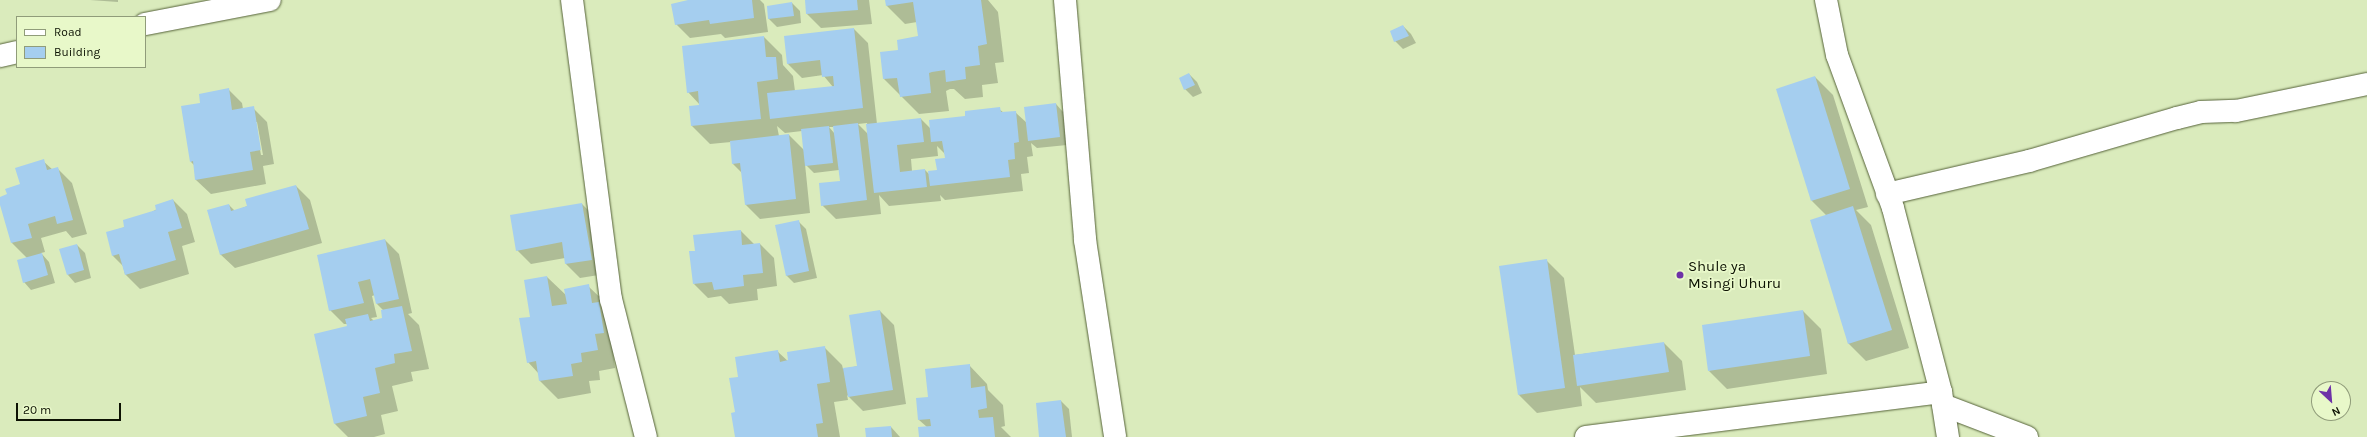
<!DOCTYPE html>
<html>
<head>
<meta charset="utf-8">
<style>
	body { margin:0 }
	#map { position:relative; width:2367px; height:437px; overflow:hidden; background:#daebbc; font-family:Karla,sans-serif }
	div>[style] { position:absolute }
	.shadow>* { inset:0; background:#0003 }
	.building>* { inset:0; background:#a5ceef }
	.roads { filter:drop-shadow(0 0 1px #556239) drop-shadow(0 0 1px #556239) }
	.minor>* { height:22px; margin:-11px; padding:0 11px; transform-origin:11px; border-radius:11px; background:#fff }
	.dots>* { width:11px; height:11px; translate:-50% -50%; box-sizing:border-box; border:2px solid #e8f8c9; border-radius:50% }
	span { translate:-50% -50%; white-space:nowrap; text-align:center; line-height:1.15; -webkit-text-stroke:3.5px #e8f8c9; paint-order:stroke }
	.poi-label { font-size:15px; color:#0d1203 }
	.left { translate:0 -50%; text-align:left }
	.legend { position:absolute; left:16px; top:16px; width:130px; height:52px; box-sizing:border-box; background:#e8f8c9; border:1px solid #909c7a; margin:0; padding:5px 7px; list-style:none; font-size:12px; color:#0d1203 }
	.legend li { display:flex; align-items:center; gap:8px; height:20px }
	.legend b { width:20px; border:1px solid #909c7a }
	.north { position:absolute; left:2311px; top:381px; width:40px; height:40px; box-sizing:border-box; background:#e8f8c9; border:1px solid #909c7a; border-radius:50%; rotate:154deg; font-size:11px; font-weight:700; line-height:16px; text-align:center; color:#0d1203 }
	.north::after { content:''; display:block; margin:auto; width:14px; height:18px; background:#6e32a7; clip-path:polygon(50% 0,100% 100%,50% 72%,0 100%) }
	.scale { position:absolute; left:16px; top:403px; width:105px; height:18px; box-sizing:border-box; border:2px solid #0d1203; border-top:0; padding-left:5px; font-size:12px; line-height:14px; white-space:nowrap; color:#0d1203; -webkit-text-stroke:3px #e8f8c9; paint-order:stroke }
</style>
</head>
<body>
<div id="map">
	<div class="shadow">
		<i style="clip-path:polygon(90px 0,118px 0,118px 2px)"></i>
		<i style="clip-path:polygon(689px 0,760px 0,764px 4px,768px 32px,725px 38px,721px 34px,690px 38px,676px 24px)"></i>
		<i style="clip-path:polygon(806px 0,869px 0,872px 24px,821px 28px,807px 14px)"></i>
		<i style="clip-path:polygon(886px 0,988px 0,998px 12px,1004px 62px,995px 63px,998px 83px,982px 85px,983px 97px,965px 99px,954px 89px,950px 89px,946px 91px,949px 111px,919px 114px,884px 79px,899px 51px,919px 37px,917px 22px,905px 24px,887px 6px)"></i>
		<i style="clip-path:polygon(792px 3px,800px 11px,801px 23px,777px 27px,769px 19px,768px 7px)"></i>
		<i style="clip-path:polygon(1403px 26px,1411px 34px,1416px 43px,1403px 49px,1395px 41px)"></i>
		<i style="clip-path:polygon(evenodd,854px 29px,868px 43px,877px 124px,921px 119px,931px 129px,999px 109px,1004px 113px,1015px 112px,1027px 123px,1056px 104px,1063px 112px,1067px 145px,1037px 148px,1031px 143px,1033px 156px,1027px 157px,1029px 173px,1021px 174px,1023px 191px,945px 200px,940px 195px,941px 201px,889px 206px,879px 195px,881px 214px,836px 219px,822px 205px,841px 182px,839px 170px,814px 173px,805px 164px,810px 213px,760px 219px,746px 205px,742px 173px,733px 164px,731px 142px,710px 144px,692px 126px,690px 107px,701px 106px,688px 92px,764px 37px,782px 55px,783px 65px,793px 76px,795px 91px,833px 87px,823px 75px,802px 78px,788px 64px,786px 37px,854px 29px,867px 123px,869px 135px,858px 124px,867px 123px,854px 29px,777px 126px,785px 133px,802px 131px,805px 151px,789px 135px,779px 136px,777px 126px,854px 29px,829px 127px,834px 127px,835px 134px,829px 127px,854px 29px,937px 146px,945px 154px,946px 159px,938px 171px,930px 175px,925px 170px,912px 171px,911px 159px,938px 156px,937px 146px)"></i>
		<i style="clip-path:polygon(1189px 74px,1197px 82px,1202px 93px,1193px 97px,1185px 89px)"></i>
		<i style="clip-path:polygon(1815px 77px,1833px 95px,1868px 207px,1856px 210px,1871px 225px,1909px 348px,1866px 361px,1848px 343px,1826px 215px,1812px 201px)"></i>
		<i style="clip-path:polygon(evenodd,228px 89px,242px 103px,243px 109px,253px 108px,267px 122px,274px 164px,263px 166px,266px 184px,211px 194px,196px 180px,194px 165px,191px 162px,201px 103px,228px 89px,255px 122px,257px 122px,263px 155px,261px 155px,255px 122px)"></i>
		<i style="clip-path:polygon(43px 161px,53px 170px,58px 169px,72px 183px,87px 234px,72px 238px,66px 231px,41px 238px,45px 252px,41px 253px,49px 262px,55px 283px,31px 290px,24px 282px,27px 258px,12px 243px,0 198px,8px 195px,21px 185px)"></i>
		<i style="clip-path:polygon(296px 186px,310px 200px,322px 243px,235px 268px,220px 254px,229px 205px,235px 211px)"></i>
		<i style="clip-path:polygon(173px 200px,187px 214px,195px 242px,182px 246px,189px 274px,140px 289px,125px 274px,123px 266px,113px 256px,107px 233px,125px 227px)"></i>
		<i style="clip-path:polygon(582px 204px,596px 218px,605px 274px,580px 278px,566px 264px,565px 258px,531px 264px,517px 250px)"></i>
		<i style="clip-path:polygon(798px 221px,806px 229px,817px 278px,794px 283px,786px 275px)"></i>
		<i style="clip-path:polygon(741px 231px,755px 245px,760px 244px,774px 258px,777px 286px,757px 289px,758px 300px,729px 304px,721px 296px,708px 298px,694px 284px)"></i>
		<i style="clip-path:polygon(evenodd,385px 240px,399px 254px,412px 313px,408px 314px,419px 325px,429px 369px,411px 372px,413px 381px,392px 386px,398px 411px,381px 415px,385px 434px,374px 437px,348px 437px,335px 424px,315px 335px,348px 327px,347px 324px,344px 324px,330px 310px,385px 240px,375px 295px,377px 304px,384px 311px,384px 319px,374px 321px,371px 318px,377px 317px,372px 296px,375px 295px)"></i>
		<i style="clip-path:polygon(77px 245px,85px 253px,91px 278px,75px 283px,68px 275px)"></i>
		<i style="clip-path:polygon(1546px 260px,1564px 278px,1575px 355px,1664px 343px,1682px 361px,1686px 390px,1596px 403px,1580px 387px,1582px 406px,1537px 413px,1519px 395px)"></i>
		<i style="clip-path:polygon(547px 277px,567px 296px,588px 286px,607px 304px,622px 351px,613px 352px,615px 368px,599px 371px,600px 380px,589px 381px,591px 393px,558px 399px,540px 381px,539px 374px,528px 362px,531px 318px)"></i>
		<i style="clip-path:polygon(880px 311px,894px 325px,906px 404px,863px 411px,847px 395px,848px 400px,834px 402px,840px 437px,736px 437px,739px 378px,777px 351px,790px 363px,824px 347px,842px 365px,843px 369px,858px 366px)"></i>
		<i style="clip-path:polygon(1803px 311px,1821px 329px,1827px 374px,1727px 389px,1709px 371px)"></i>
		<i style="clip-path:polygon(969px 365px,987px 384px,988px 390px,1003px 405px,1005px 426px,1001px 427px,1011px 437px,920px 437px,927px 427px,919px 420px,929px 398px)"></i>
		<i style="clip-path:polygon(1061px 401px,1069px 409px,1072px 437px,1040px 437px)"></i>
		<i style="clip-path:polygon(891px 427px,900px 437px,867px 437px)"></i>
	</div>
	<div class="building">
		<i style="clip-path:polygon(688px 0,752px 0,754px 18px,710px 24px,709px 20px,675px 25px,671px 4px)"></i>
		<i style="clip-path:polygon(805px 0,857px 0,858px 10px,806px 14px)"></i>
		<i style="clip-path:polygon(885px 0,981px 0,987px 44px,978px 46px,980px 65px,965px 67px,966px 79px,946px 82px,945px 70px,932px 72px,929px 73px,931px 93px,900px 97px,897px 78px,883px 79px,880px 52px,898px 50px,897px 40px,918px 36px,913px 2px,886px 6px)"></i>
		<i style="clip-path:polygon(792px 2px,794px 16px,768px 19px,767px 6px)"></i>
		<i style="clip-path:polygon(1403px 25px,1409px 36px,1394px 42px,1390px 31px)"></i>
		<i style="clip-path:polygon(854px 28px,863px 108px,770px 119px,767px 93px,834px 86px,833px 76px,822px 77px,820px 60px,787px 64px,784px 36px)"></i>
		<i style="clip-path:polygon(764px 36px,766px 57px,776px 57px,778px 79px,757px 82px,761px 119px,691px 126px,689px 106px,699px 105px,698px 91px,687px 93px,682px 46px)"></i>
		<i style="clip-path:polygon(1189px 73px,1195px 85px,1184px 90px,1179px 78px)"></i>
		<i style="clip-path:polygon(1815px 76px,1850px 189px,1811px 201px,1776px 89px)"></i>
		<i style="clip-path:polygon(229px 88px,232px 110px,254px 106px,261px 150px,250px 152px,253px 170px,195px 180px,193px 161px,190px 162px,181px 106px,200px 103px,199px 94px)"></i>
		<i style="clip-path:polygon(1056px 103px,1060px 137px,1028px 141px,1024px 107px)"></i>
		<i style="clip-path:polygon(1000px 107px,1001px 112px,1016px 111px,1019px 142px,1014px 143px,1015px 159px,1008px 160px,1010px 177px,930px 186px,928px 171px,937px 170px,935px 159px,945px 158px,942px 141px,931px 142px,929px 120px,965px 116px,965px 111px)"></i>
		<i style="clip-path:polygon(921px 118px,924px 142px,897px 145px,900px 172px,925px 169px,927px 187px,874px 193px,866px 124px)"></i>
		<i style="clip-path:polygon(858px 123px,867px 200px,821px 206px,819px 183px,840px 181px,833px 126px)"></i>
		<i style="clip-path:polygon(829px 126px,833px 163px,805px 166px,801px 129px)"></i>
		<i style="clip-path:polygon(789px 134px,796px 199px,745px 205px,740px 163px,732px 164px,730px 141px)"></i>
		<i style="clip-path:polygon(44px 159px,47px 170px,58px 167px,73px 220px,57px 224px,55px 216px,28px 224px,32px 238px,11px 243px,0 205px,0 197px,7px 194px,5px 189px,20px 184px,15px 168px)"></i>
		<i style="clip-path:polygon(296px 185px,309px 229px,220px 255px,207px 210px,229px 204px,231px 211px,247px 206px,245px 199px)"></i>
		<i style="clip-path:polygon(173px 199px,182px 228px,168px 232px,176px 260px,125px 275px,119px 254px,112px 256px,106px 232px,124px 227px,123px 220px,156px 210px,155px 205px)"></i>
		<i style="clip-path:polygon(582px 203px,592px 260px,565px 264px,562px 242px,516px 251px,510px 215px)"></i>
		<i style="clip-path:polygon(1853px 206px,1892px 330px,1848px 344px,1810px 220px)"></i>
		<i style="clip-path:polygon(799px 220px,809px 271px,786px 276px,775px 225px)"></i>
		<i style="clip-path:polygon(741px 230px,742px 245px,760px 243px,763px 273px,743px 275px,744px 286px,714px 290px,712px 282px,693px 284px,689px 251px,695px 251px,693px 235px)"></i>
		<i style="clip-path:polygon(385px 239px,399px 299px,376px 304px,370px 279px,358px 282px,364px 303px,329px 311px,317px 255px)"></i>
		<i style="clip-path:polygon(77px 244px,84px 270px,67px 275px,59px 249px)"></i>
		<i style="clip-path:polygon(42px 253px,48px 275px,23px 283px,17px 260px)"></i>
		<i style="clip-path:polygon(1547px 259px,1565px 388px,1518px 395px,1499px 266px)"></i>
		<i style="clip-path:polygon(547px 276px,552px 306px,567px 304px,564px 289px,589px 284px,592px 303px,599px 302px,604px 333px,595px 334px,598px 350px,581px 353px,582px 362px,571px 364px,573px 376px,539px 381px,536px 361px,527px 363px,519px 318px,530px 317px,524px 280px)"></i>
		<i style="clip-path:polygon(402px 306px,412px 351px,394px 354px,395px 363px,375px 368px,380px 393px,363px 397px,367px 416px,334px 424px,314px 334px,347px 326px,345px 319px,368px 314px,370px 321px,382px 318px,381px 310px)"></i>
		<i style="clip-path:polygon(880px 310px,893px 390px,848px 397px,843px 368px,857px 366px,849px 315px)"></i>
		<i style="clip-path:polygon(1803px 310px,1810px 356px,1708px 371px,1702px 325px)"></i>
		<i style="clip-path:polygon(1664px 342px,1669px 372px,1577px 386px,1573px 355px)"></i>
		<i style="clip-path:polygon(825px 346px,830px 382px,817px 384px,823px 423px,816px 424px,818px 437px,735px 437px,731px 413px,735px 412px,729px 378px,738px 377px,735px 357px,778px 350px,780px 362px,788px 360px,787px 352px)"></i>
		<i style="clip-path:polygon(970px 364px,971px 388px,985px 386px,987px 408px,978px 410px,979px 418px,993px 417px,995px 437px,919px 437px,918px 427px,931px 426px,930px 419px,918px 420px,916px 398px,928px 397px,925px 369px)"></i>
		<i style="clip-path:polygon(1061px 400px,1066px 437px,1039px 437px,1036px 403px)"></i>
		<i style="clip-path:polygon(891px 426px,892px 437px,866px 437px,865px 428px)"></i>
	</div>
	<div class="roads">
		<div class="minor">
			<i style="left:572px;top:0;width:302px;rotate:82.6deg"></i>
			<i style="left:611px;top:299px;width:142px;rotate:75.8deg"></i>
			<i style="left:1065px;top:0;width:241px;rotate:85.2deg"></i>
			<i style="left:1085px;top:240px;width:199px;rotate:81.3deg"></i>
			<i style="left:1826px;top:0;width:56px;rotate:78.7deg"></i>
			<i style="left:1837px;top:55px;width:163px;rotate:69.9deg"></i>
			<i style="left:1893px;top:208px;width:190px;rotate:75.4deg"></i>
			<i style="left:1941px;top:392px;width:46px;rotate:81.2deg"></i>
			<i style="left:145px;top:24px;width:127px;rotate:-10.9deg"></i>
			<i style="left:0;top:56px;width:17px;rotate:-13deg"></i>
			<i style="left:1887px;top:194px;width:146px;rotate:-13.1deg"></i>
			<i style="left:2029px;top:161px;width:154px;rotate:-16.2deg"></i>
			<i style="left:2177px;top:118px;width:25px;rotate:-14deg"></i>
			<i style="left:2201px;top:112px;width:35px;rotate:-2deg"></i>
			<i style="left:2236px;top:111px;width:134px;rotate:-11.6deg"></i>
			<i style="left:1943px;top:405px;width:90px;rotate:20.9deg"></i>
			<i style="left:1586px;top:437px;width:358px;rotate:-7.2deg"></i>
		</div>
	</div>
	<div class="dots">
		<i style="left:1680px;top:275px;background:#6e32a7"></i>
	</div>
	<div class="poi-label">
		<span class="left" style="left:1688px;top:275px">Shule ya<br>Msingi Uhuru</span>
	</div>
	<ul class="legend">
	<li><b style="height:5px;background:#fff"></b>Road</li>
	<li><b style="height:11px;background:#a5ceef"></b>Building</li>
	</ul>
	<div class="north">N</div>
	<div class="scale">20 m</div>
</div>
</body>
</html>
